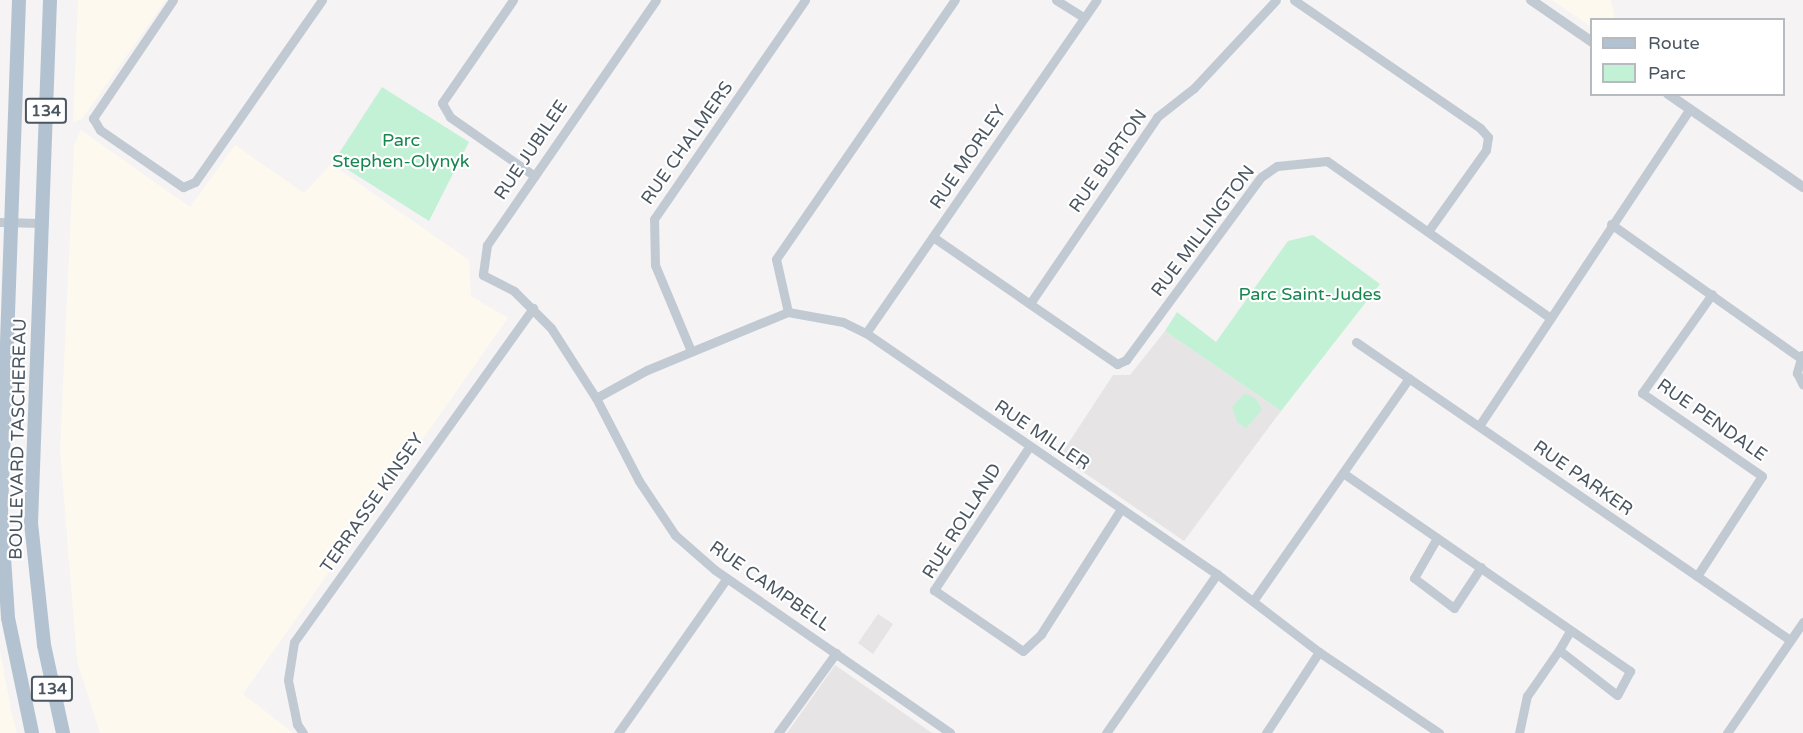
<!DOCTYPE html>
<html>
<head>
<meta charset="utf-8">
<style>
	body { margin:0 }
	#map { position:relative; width:1803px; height:733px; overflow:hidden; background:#f5f3f3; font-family:"Varela Round",sans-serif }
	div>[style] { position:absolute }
	.commercial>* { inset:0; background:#fdf9ef }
	.education>* { inset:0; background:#e6e4e5 }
	.green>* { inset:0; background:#c3f1d5 }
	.minor>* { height:9px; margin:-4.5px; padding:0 4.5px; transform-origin:4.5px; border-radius:4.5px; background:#c1cad2 }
	.tertiary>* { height:10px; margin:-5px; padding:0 5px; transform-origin:5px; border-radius:5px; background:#c1cad2 }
	.primary>* { height:14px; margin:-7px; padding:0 7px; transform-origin:7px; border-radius:7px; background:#b3c2d1 }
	span { translate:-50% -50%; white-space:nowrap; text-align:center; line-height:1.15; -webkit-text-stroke:4.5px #fff; paint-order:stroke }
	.shield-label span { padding:2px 4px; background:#fff; border:2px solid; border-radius:4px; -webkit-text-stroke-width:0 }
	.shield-label { font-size:16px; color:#4a5661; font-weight:700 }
	.park-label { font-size:18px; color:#17864f }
	.street-label { font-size:18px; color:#4a5661 }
	.legend { position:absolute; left:1590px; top:18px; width:195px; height:78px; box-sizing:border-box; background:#fff; border:2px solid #b7bbc0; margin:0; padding:8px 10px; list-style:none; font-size:18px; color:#4a5661 }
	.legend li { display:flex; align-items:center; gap:12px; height:30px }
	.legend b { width:30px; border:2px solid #b7bbc0 }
</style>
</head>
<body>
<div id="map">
	<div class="commercial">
		<i style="clip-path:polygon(78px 0,166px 0,82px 119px,73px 122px)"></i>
		<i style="clip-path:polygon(1552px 0,1611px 0,1615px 19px,1592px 20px,1591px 27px)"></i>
		<i style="clip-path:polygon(81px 130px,190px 207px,235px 145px,304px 193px,331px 164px,469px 260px,471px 296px,508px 318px,243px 694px,293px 733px,100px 733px,77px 661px,60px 450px,74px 145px)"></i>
		<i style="clip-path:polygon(0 650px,12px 715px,17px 733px,0 733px)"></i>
	</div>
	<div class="education">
		<i style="clip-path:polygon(1165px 331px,1281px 411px,1184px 541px,1060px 456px,1113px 375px,1130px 375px)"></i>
		<i style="clip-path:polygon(878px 614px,893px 624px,873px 654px,858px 643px)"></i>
		<i style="clip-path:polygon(835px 665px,932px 733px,787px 733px)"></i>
	</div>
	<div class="green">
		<i style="clip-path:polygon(382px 87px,469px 142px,429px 221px,334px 161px)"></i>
		<i style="clip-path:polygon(1313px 235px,1380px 284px,1281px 411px,1165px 331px,1177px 312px,1216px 342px,1288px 241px)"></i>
		<i style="clip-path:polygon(1245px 393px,1256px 399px,1262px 410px,1246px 428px,1237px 422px,1232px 407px)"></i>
	</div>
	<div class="minor">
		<i style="left:173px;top:0;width:143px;rotate:124.1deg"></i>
		<i style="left:93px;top:118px;width:14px;rotate:60deg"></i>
		<i style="left:100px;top:130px;width:101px;rotate:34.5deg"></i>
		<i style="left:183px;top:187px;width:13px;rotate:-23deg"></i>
		<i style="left:195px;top:182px;width:222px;rotate:-55.1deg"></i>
		<i style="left:513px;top:0;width:125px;rotate:124.6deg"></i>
		<i style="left:442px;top:103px;width:16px;rotate:60deg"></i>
		<i style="left:450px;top:117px;width:101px;rotate:34.9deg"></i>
		<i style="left:656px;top:0;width:298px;rotate:124.6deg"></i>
		<i style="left:487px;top:245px;width:30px;rotate:98deg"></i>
		<i style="left:483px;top:275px;width:35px;rotate:27deg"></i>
		<i style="left:514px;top:291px;width:52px;rotate:45deg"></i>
		<i style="left:551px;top:328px;width:83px;rotate:57.3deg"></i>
		<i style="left:596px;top:398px;width:93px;rotate:62.6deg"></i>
		<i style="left:639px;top:481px;width:65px;rotate:56.3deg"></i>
		<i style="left:675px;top:535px;width:53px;rotate:41.2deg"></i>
		<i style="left:715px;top:570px;width:286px;rotate:34.7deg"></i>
		<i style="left:1056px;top:0;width:32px;rotate:32deg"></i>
		<i style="left:1294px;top:0;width:226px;rotate:34.5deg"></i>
		<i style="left:1480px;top:128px;width:12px;rotate:48deg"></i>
		<i style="left:1488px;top:137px;width:13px;rotate:99deg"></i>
		<i style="left:1486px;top:150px;width:98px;rotate:125.5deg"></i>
		<i style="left:0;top:222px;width:42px;rotate:1.4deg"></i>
		<i style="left:1611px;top:224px;width:230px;rotate:35.3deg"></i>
		<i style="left:933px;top:237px;width:224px;rotate:34.6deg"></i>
		<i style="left:1117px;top:364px;width:10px;rotate:-24deg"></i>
		<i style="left:1126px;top:360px;width:227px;rotate:-53.6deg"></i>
		<i style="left:1261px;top:177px;width:19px;rotate:-35deg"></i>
		<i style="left:1277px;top:166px;width:50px;rotate:-5.7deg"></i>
		<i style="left:1327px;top:161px;width:273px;rotate:35.1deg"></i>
		<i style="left:1031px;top:302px;width:224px;rotate:-55.7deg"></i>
		<i style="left:1157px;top:117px;width:47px;rotate:-38.1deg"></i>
		<i style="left:1194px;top:88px;width:120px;rotate:-47deg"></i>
		<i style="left:788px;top:312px;width:54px;rotate:-102.8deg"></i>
		<i style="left:776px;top:259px;width:315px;rotate:-55.4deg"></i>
		<i style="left:866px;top:333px;width:405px;rotate:-55.3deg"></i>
		<i style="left:1356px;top:342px;width:526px;rotate:34.47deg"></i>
		<i style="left:691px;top:351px;width:93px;rotate:-112.7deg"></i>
		<i style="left:655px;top:265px;width:46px;rotate:-91.2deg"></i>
		<i style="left:654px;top:219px;width:266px;rotate:-55.4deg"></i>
		<i style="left:1802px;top:355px;width:19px;rotate:106deg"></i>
		<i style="left:1797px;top:373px;width:13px;rotate:63deg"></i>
		<i style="left:596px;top:398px;width:58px;rotate:-28.8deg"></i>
		<i style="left:647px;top:370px;width:152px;rotate:-22.4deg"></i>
		<i style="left:788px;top:312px;width:56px;rotate:10.3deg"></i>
		<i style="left:843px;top:322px;width:25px;rotate:26deg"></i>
		<i style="left:866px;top:333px;width:426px;rotate:34.5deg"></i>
		<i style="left:1217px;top:574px;width:128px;rotate:37.4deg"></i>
		<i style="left:1319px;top:652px;width:145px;rotate:34deg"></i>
		<i style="left:1479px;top:426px;width:381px;rotate:-56.4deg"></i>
		<i style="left:1029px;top:447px;width:172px;rotate:123.6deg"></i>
		<i style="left:934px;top:590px;width:88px;rotate:34.4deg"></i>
		<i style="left:1007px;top:640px;width:19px;rotate:35deg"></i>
		<i style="left:1023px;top:651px;width:25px;rotate:-43deg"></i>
		<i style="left:1041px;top:634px;width:148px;rotate:-57.4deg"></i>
		<i style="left:1343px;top:473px;width:349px;rotate:34.6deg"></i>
		<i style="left:1630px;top:671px;width:27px;rotate:118deg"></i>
		<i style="left:1617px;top:695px;width:73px;rotate:-142.2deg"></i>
		<i style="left:1559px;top:650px;width:22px;rotate:-60deg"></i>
		<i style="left:1437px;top:538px;width:46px;rotate:119.9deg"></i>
		<i style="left:1414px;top:578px;width:50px;rotate:36.9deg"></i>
		<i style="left:1454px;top:608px;width:49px;rotate:-56.6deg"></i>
		<i style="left:1697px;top:576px;width:119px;rotate:-57deg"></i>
		<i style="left:1762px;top:476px;width:146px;rotate:-145.3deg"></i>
		<i style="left:1642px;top:393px;width:121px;rotate:-54.7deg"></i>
		<i style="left:1253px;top:601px;width:272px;rotate:-55deg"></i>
		<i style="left:303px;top:733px;width:11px;rotate:-124deg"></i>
		<i style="left:297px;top:724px;width:45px;rotate:-101.6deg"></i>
		<i style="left:288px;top:680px;width:38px;rotate:-81deg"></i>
		<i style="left:294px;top:642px;width:411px;rotate:-54.4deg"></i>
		<i style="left:618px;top:733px;width:189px;rotate:-54.9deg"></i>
		<i style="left:778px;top:733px;width:99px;rotate:-54.1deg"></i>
		<i style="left:1106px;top:733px;width:194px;rotate:-55.1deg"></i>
		<i style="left:1266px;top:733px;width:97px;rotate:-56.8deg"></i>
		<i style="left:1519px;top:733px;width:38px;rotate:-78deg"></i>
		<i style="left:1527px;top:696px;width:56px;rotate:-55.2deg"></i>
		<i style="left:1727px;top:733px;width:135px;rotate:-55.6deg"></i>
	</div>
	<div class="tertiary">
		<i style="left:1531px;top:0;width:74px;rotate:34.5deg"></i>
		<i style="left:1668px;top:94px;width:164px;rotate:34.6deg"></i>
	</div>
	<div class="primary">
		<i style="left:19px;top:0;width:512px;rotate:92.01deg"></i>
		<i style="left:1px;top:512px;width:106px;rotate:86.2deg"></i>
		<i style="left:8px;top:618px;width:117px;rotate:78.2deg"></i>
		<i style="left:50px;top:0;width:523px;rotate:92.08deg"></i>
		<i style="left:31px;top:523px;width:123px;rotate:83.9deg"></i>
		<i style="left:44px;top:645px;width:90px;rotate:77.8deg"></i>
	</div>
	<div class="shield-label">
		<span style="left:46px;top:111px">134</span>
		<span style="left:52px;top:689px">134</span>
	</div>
	<div class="park-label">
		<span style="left:401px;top:151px">Parc<br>Stephen-Olynyk</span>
		<span style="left:1310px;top:294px">Parc Saint-Judes</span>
	</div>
	<div class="street-label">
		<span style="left:687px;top:143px;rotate:-55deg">RUE CHALMERS</span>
		<span style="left:531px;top:150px;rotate:-56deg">RUE JUBILEE</span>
		<span style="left:968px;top:157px;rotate:-56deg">RUE MORLEY</span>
		<span style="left:1108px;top:161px;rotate:-55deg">RUE BURTON</span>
		<span style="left:1203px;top:231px;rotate:-53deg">RUE MILLINGTON</span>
		<span style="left:1712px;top:420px;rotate:35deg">RUE PENDALE</span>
		<span style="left:1042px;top:435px;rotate:34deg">RUE MILLER</span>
		<span style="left:18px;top:439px;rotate:-89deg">BOULEVARD TASCHEREAU</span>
		<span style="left:1583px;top:478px;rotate:35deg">RUE PARKER</span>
		<span style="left:372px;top:503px;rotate:-55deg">TERRASSE KINSEY</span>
		<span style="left:962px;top:521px;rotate:-58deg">RUE ROLLAND</span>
		<span style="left:770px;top:586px;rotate:35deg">RUE CAMPBELL</span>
	</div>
	<ul class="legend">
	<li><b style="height:8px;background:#b3c2d1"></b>Route</li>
	<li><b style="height:16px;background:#c3f1d5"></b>Parc</li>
	</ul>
</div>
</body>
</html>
